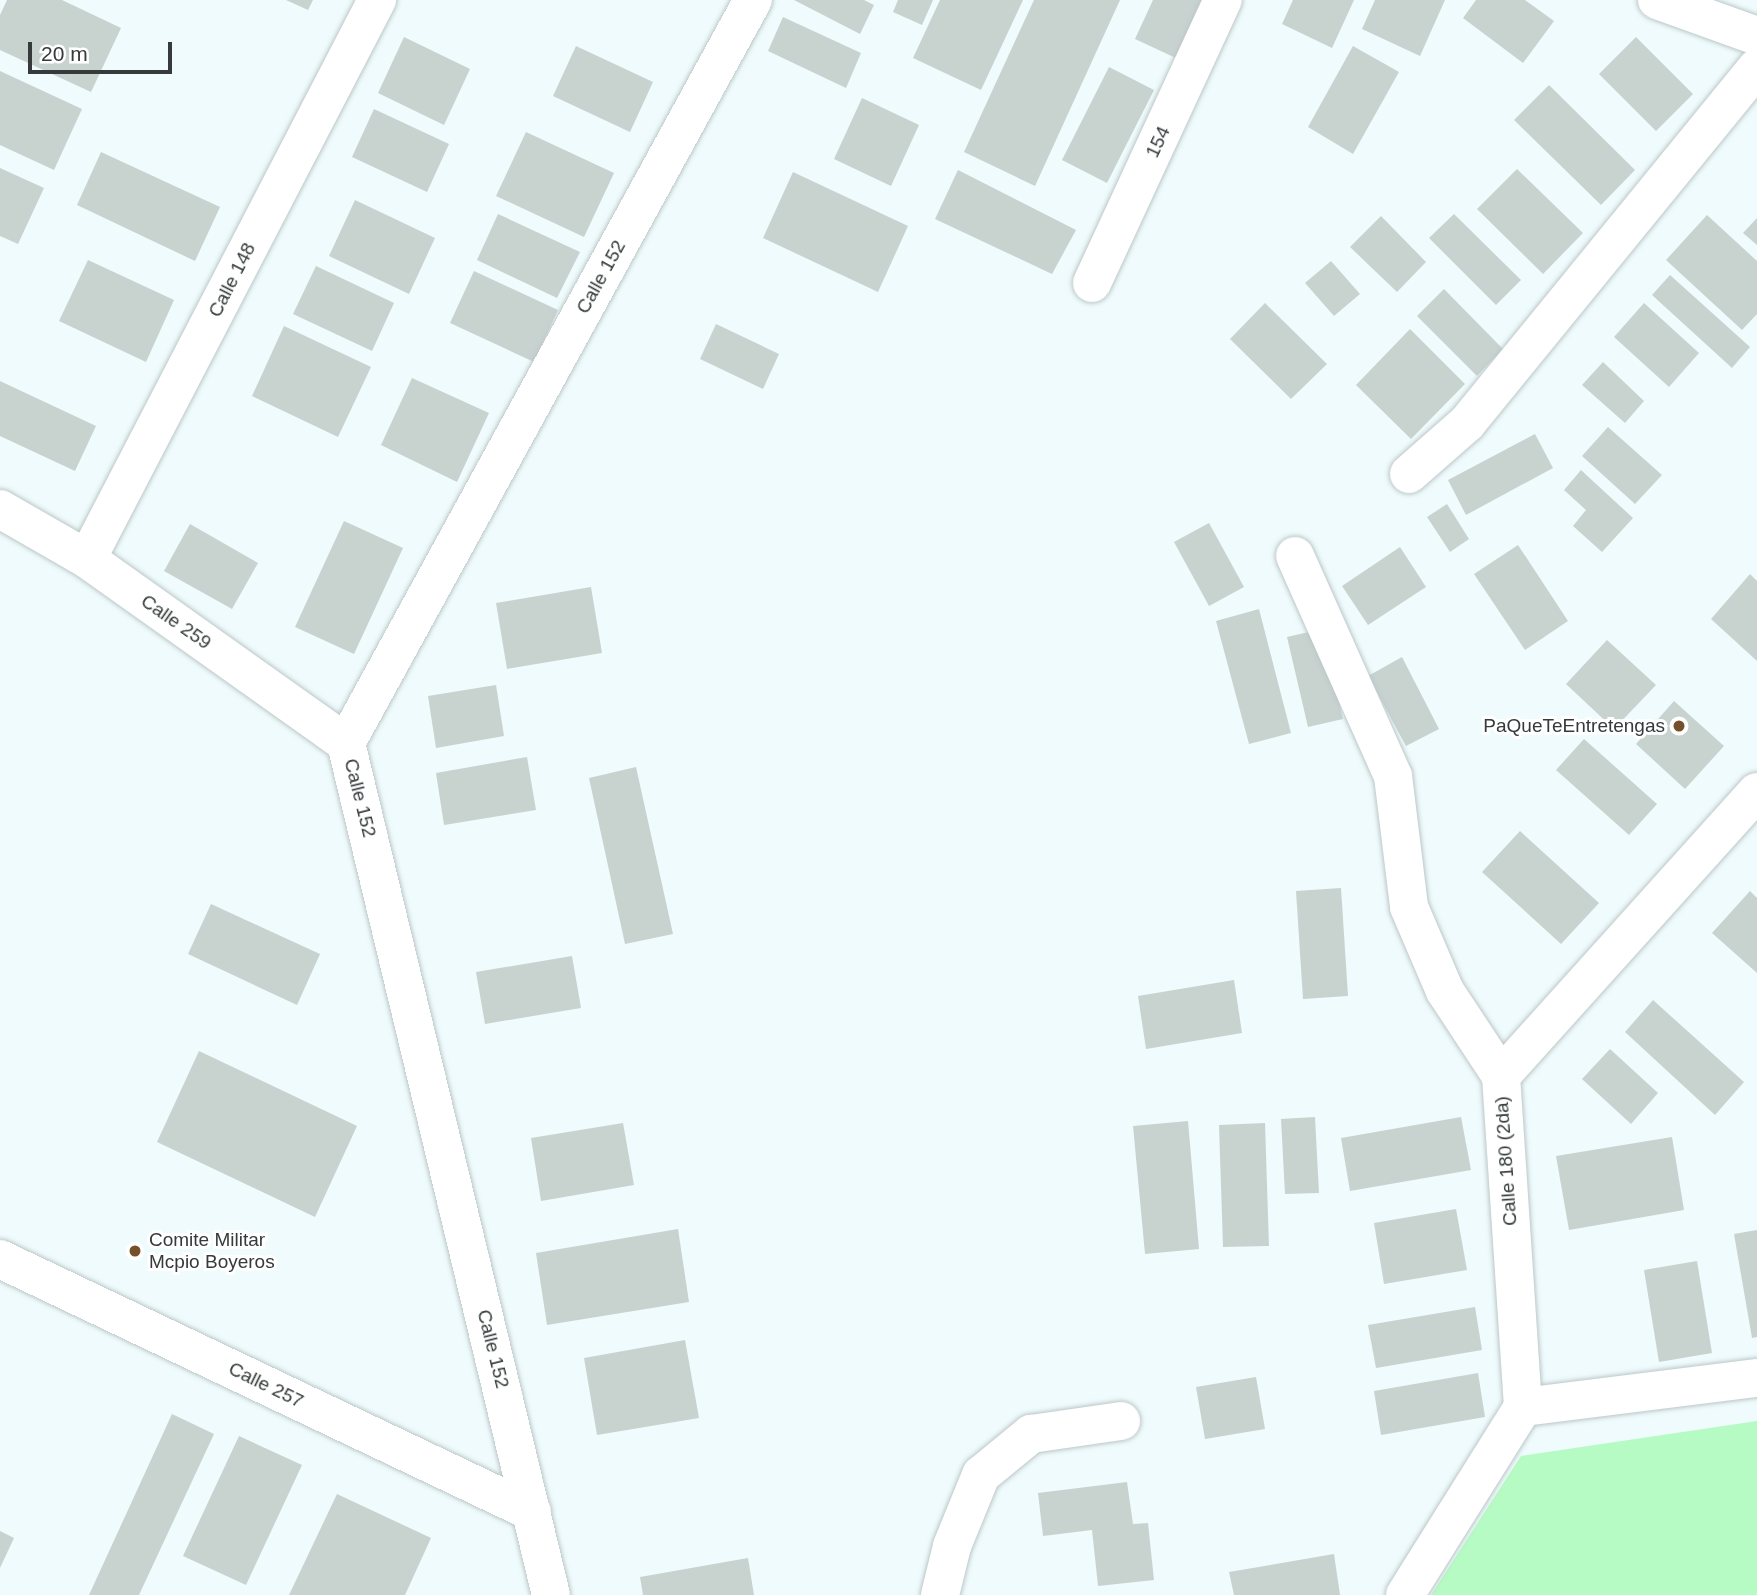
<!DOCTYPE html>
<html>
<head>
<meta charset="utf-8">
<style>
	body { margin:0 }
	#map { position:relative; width:1757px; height:1595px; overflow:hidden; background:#effbfc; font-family:Helvetica,sans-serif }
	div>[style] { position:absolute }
	.green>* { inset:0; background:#b6fac4 }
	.building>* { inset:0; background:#c8d3d0 }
	.roads { filter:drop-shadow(0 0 2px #bcc7c8) drop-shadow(0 0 2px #bcc7c8) }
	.minor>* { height:38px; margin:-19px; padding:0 19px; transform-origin:19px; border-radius:19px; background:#fff }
	.dots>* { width:19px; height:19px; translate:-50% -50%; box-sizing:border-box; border:4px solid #fff; border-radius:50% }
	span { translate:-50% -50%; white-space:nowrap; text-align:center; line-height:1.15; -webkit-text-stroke:6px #fff; paint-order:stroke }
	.street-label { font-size:19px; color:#363a3b }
	.poi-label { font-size:19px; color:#363a3b }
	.right { translate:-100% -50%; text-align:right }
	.left { translate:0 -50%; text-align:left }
	.scale { position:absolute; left:28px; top:42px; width:144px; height:32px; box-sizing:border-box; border:4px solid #363a3b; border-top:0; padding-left:9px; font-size:21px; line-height:24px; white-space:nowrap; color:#363a3b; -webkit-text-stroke:5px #fff; paint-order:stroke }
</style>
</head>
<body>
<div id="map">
	<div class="green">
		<i style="clip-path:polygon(1757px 1421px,1757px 1595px,1431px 1595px,1521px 1456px)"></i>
	</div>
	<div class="building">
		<i style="clip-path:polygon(7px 0,62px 0,121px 28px,91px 92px,0 50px,0 15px)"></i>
		<i style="clip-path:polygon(286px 0,313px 0,308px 10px)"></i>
		<i style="clip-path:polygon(794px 0,864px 0,874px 5px,860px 34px)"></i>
		<i style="clip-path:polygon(898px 0,933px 0,922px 25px,893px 12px)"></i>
		<i style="clip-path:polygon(940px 0,1023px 0,981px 90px,913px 58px)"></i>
		<i style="clip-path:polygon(1034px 0,1120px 0,1035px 186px,964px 152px)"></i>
		<i style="clip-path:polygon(1153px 0,1206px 0,1178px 59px,1135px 39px)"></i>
		<i style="clip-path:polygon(1293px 0,1354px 0,1332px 48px,1282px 24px)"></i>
		<i style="clip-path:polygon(1375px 0,1445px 0,1420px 56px,1362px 29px)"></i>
		<i style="clip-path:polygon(1476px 0,1525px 0,1554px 21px,1523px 63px,1463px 18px)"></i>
		<i style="clip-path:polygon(783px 17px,861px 53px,846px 88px,768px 51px)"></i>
		<i style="clip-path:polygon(404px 37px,470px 69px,444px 125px,378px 93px)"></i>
		<i style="clip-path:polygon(1636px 37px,1693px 94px,1656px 131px,1599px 74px)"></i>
		<i style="clip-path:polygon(576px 46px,653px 82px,630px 132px,553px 96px)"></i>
		<i style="clip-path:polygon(1353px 46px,1399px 72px,1353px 154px,1308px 127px)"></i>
		<i style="clip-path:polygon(1109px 67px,1154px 90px,1107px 183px,1062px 160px)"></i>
		<i style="clip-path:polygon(0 71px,82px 109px,54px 170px,0 145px)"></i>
		<i style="clip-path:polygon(1549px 85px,1635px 170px,1601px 205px,1514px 120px)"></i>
		<i style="clip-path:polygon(862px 98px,919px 125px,891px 186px,834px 159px)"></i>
		<i style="clip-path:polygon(374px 109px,449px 144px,427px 192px,352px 157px)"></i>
		<i style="clip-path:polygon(526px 132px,614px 173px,584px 237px,496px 196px)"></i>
		<i style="clip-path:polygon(101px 152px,220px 207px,195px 261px,77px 205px)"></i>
		<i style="clip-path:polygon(0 168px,44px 188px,18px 244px,0 236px)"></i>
		<i style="clip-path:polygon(1517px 169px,1583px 233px,1543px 274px,1477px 209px)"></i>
		<i style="clip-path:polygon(958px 170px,1076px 230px,1052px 274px,935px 219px)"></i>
		<i style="clip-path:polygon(793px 172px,908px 226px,878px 292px,763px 238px)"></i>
		<i style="clip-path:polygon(355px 200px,435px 238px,409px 294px,329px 256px)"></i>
		<i style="clip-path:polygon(498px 214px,580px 252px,557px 298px,477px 260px)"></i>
		<i style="clip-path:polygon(1454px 214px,1521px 280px,1496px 305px,1429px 238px)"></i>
		<i style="clip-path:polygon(1707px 215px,1757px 261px,1757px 314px,1742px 330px,1666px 260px)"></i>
		<i style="clip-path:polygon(1381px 216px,1426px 262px,1397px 292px,1350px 247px)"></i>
		<i style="clip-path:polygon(1757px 218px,1757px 245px,1743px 233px)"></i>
		<i style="clip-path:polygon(88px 260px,174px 300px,146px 362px,59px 321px)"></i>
		<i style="clip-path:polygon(1331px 261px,1360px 294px,1334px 316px,1305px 283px)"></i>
		<i style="clip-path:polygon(316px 266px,394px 303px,372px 351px,293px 314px)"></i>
		<i style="clip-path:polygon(474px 271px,558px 310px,534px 362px,450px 323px)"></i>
		<i style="clip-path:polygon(1670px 275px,1750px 347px,1732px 368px,1652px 295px)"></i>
		<i style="clip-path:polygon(1444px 289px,1503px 349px,1477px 376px,1417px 316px)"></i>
		<i style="clip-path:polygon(1265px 303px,1327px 364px,1291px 399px,1230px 339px)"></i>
		<i style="clip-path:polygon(1644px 303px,1699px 353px,1669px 387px,1614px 337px)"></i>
		<i style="clip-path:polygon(716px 324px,779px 354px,763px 389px,700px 359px)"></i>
		<i style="clip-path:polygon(284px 326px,371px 367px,338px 437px,252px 396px)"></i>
		<i style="clip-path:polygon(1410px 329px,1465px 384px,1411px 439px,1356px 385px)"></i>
		<i style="clip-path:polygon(1603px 362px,1644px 401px,1625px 423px,1582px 385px)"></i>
		<i style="clip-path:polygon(412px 378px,489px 413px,457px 482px,381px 445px)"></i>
		<i style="clip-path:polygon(0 381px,96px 426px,75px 471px,0 436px)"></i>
		<i style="clip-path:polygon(1608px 427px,1662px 475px,1635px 504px,1582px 456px)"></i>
		<i style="clip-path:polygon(1535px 434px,1553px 468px,1466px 515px,1448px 480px)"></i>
		<i style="clip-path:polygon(1581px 470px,1633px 518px,1602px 552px,1573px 526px,1586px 510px,1564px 490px)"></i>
		<i style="clip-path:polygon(1447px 504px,1469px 539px,1450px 552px,1427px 517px)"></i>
		<i style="clip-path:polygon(344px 521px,403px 548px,354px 654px,295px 627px)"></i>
		<i style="clip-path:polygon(1209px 523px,1244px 587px,1209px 606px,1174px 542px)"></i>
		<i style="clip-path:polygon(190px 524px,258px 563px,232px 609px,164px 571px)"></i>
		<i style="clip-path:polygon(1518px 545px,1568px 621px,1525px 650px,1474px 574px)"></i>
		<i style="clip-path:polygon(1400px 547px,1426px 587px,1368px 625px,1342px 586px)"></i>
		<i style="clip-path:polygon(1750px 574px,1757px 581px,1757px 661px,1711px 619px)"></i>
		<i style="clip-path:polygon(591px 587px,602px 653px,507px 669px,496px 603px)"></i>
		<i style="clip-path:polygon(1259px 609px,1291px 733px,1249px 744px,1216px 621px)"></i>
		<i style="clip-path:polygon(1322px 629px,1343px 719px,1308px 727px,1287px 637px)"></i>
		<i style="clip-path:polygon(1607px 640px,1656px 685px,1614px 729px,1566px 684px)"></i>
		<i style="clip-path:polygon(1402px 657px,1439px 729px,1406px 746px,1368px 676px)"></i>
		<i style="clip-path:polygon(496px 685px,504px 736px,436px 748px,428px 696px)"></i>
		<i style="clip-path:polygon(1674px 701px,1724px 746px,1685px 789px,1636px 744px)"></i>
		<i style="clip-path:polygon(1584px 739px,1657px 804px,1629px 835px,1556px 770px)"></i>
		<i style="clip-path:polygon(527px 757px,536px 810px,444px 825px,436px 773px)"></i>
		<i style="clip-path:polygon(636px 767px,673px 934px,625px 944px,589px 778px)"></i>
		<i style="clip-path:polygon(1520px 831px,1599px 903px,1561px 944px,1482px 872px)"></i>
		<i style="clip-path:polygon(1341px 888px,1348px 996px,1303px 999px,1296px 891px)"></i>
		<i style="clip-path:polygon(1750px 891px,1757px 898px,1757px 973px,1712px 933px)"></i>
		<i style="clip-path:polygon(211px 904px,320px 954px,297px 1005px,188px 954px)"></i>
		<i style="clip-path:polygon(572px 956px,581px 1008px,485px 1024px,476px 972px)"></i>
		<i style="clip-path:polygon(1234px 980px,1242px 1033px,1146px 1049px,1138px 996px)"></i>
		<i style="clip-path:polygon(1653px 1000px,1744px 1082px,1715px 1115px,1625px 1032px)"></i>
		<i style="clip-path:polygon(1610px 1049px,1658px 1093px,1631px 1124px,1582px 1079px)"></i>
		<i style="clip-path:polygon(199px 1051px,357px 1126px,315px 1217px,157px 1142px)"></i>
		<i style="clip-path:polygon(1315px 1117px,1319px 1193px,1285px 1194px,1281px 1119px)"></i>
		<i style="clip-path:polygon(1461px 1117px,1471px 1170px,1350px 1191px,1341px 1138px)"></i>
		<i style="clip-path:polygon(1188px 1121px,1199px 1249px,1145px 1254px,1133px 1126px)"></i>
		<i style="clip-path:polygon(623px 1123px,634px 1185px,541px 1201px,531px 1138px)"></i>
		<i style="clip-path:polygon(1265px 1123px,1269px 1246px,1223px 1247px,1219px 1125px)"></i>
		<i style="clip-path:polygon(1672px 1137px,1684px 1210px,1569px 1230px,1556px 1156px)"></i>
		<i style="clip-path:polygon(1456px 1209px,1467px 1270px,1384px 1284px,1374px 1223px)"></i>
		<i style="clip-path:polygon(678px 1229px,689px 1302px,547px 1325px,536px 1253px)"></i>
		<i style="clip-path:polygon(1757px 1230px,1757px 1337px,1752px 1338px,1734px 1234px)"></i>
		<i style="clip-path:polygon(1697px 1261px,1712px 1353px,1659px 1362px,1644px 1270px)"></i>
		<i style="clip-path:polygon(1475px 1307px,1482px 1350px,1376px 1368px,1368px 1325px)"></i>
		<i style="clip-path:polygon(685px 1340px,699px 1418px,597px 1435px,584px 1358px)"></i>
		<i style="clip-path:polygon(1478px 1373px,1485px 1417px,1381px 1435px,1374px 1391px)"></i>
		<i style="clip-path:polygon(1256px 1377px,1265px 1429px,1205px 1439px,1196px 1387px)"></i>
		<i style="clip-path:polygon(172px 1414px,214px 1434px,139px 1595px,89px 1595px)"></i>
		<i style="clip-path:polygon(239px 1436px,302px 1465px,246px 1585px,183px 1556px)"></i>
		<i style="clip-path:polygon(1127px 1482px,1133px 1524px,1148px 1523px,1154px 1580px,1098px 1586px,1092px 1530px,1043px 1536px,1038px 1493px)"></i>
		<i style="clip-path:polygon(337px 1494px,431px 1538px,405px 1595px,289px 1595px)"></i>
		<i style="clip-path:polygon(0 1531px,14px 1538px,0 1568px)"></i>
		<i style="clip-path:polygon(1334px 1554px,1340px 1595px,1234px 1595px,1229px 1572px)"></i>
		<i style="clip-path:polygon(748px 1558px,754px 1595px,643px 1595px,640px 1577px)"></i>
	</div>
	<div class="roads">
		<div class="minor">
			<i style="left:1657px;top:0;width:106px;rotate:19.8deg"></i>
			<i style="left:1092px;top:283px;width:312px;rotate:-65.2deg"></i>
			<i style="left:1409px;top:474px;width:77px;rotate:-41.3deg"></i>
			<i style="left:1467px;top:423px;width:458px;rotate:-50.8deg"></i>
			<i style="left:0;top:509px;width:100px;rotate:29.9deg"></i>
			<i style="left:87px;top:559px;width:318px;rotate:35.4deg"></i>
			<i style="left:1295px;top:556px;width:241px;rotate:66deg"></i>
			<i style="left:1393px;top:776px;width:132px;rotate:83deg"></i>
			<i style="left:1409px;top:907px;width:91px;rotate:66.8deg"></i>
			<i style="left:1445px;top:991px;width:102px;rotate:56.6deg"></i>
			<i style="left:87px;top:559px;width:630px;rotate:-62.58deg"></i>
			<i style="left:0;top:1259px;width:589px;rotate:25.43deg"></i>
			<i style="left:1523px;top:1407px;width:236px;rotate:-7.1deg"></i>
			<i style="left:551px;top:1595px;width:876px;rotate:-103.53deg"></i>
			<i style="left:346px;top:743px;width:847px;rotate:-61.29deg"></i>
			<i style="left:940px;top:1595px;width:50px;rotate:-76.2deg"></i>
			<i style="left:952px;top:1546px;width:77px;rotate:-67.8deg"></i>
			<i style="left:981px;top:1475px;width:65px;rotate:-39.4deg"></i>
			<i style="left:1031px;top:1434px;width:91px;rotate:-8.2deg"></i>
			<i style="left:1405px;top:1595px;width:222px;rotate:-57.9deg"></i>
			<i style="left:1523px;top:1407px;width:332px;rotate:-93.8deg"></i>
			<i style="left:1501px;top:1076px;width:382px;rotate:-48deg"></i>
		</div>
	</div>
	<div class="dots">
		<i style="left:1679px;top:726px;background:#74512a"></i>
		<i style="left:135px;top:1251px;background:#74512a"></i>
	</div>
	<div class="street-label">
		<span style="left:1158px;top:142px;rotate:-65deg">154</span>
		<span style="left:601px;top:277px;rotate:-61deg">Calle 152</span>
		<span style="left:232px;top:280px;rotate:-63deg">Calle 148</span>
		<span style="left:176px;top:622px;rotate:35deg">Calle 259</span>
		<span style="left:360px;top:798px;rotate:76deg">Calle 152</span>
		<span style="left:1506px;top:1161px;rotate:-94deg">Calle 180 (2da)</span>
		<span style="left:493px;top:1349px;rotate:76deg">Calle 152</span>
		<span style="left:266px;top:1385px;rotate:26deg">Calle 257</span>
	</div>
	<div class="poi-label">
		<span class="right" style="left:1665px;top:726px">PaQueTeEntretengas</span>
		<span class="left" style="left:149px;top:1251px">Comite Militar<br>Mcpio Boyeros</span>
	</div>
	<div class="scale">20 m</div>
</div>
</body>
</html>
